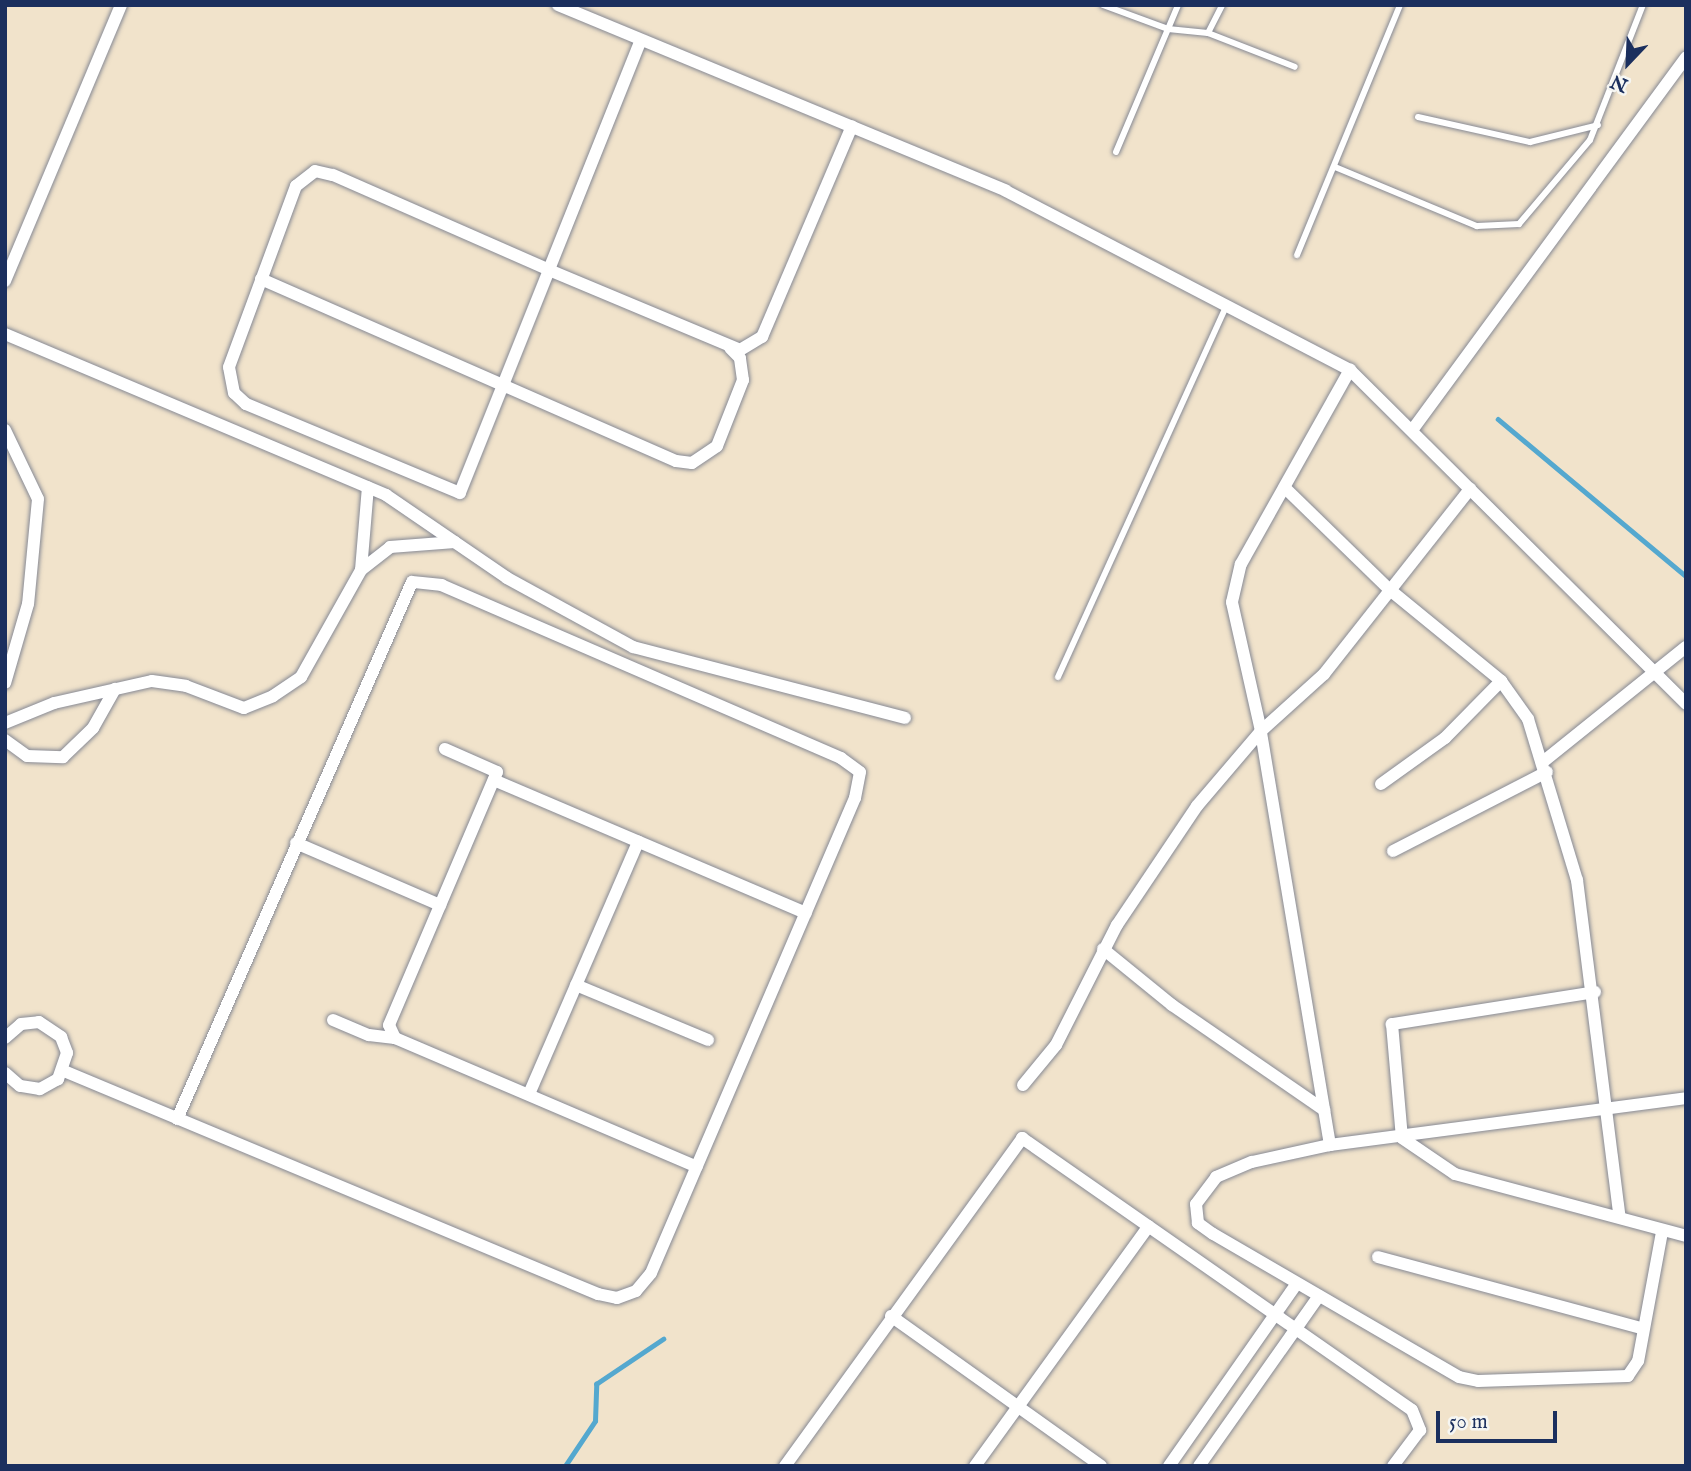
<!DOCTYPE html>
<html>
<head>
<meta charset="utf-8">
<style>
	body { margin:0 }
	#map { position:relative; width:1691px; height:1471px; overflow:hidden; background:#f1e3cb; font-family:"IM FELL English",serif }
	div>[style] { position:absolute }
	.stream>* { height:4.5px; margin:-2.25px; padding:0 2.25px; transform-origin:2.25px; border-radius:2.25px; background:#54a8cf }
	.roads { filter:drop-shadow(0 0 2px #868994) drop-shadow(0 0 2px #868994) }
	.lane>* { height:6px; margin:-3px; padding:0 3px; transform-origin:3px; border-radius:3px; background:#fff }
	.street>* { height:12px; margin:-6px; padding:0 6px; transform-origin:6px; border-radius:6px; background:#fff }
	span { translate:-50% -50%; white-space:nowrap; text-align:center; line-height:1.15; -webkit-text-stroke:7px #f6f6f2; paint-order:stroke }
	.frame { position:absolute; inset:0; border:7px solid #1b2f5e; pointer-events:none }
	.north { position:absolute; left:1593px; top:28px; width:70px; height:70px; -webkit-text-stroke:5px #f6f6f2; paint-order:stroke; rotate:203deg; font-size:19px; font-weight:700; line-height:28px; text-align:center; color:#1b2f5e }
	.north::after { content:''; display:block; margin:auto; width:24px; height:32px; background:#1b2f5e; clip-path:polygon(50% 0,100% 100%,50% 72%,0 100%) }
	.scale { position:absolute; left:1436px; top:1411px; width:121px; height:32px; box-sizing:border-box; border:4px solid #1b2f5e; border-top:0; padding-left:9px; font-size:21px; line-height:24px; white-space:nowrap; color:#1b2f5e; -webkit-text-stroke:5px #f6f6f2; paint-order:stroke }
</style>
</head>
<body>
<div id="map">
	<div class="stream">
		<i style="left:1498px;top:419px;width:245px;rotate:39.9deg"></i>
		<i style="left:565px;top:1466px;width:54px;rotate:-56.3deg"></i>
		<i style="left:595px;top:1421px;width:37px;rotate:-88deg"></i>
		<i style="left:596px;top:1384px;width:81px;rotate:-33.9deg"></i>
	</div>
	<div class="roads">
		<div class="lane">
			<i style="left:1103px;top:5px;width:69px;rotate:20.3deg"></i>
			<i style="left:1168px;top:29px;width:40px;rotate:5.7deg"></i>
			<i style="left:1208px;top:33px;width:93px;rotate:21.3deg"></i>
			<i style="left:1208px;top:33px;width:31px;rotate:-63deg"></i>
			<i style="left:1418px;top:117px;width:115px;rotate:12.6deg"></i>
			<i style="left:1530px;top:142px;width:70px;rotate:-14deg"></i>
			<i style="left:1116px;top:152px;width:160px;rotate:-67.1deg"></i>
			<i style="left:1335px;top:167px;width:154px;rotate:22.6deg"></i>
			<i style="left:1477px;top:226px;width:42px;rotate:-2.7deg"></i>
			<i style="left:1519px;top:224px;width:110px;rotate:-49.8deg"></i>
			<i style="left:1590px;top:140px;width:145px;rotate:-68.6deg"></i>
			<i style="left:1297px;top:255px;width:270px;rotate:-67.6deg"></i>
			<i style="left:1058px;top:677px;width:407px;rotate:-65.6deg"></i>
		</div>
		<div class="street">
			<i style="left:558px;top:5px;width:485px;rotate:22.5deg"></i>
			<i style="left:1006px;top:191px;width:388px;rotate:27.5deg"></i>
			<i style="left:1350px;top:370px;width:474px;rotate:44.8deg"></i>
			<i style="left:640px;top:42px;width:245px;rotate:111.8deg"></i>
			<i style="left:549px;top:270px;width:240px;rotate:111.8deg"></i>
			<i style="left:460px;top:493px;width:232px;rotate:-157.4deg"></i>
			<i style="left:246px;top:404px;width:16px;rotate:-137deg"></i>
			<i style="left:234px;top:393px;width:26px;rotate:-101deg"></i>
			<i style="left:229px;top:367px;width:193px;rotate:-69.7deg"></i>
			<i style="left:296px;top:186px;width:24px;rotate:-38deg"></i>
			<i style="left:315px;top:171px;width:18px;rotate:13deg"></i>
			<i style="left:333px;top:175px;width:236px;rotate:23.7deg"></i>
			<i style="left:549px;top:270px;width:207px;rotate:22.7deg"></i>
			<i style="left:740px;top:350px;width:26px;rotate:-31deg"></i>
			<i style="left:762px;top:337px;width:229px;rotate:-66.9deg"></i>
			<i style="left:261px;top:279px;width:453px;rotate:23.7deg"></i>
			<i style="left:676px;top:461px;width:16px;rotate:7deg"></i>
			<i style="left:692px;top:463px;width:30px;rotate:-34deg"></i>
			<i style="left:717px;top:446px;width:71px;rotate:-68.5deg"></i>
			<i style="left:743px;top:380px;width:22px;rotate:-98deg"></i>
			<i style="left:740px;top:358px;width:14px;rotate:-135deg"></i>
			<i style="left:5px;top:281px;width:299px;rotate:-67.2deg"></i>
			<i style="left:5px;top:334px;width:414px;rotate:22.9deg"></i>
			<i style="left:386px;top:495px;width:147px;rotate:34.4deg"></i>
			<i style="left:507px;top:578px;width:144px;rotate:28.7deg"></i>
			<i style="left:633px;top:647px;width:281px;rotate:14.6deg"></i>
			<i style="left:1413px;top:429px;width:461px;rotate:-53.7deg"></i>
			<i style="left:5px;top:430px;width:76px;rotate:64.4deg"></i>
			<i style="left:38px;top:499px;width:105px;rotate:95.4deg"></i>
			<i style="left:28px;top:604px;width:82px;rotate:106.2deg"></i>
			<i style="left:1285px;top:488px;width:146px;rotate:44.2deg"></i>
			<i style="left:1390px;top:590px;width:144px;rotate:39.3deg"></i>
			<i style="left:1501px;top:681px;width:47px;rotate:54.6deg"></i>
			<i style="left:1528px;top:719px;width:168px;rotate:73.1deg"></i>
			<i style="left:1577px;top:880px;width:337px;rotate:82.8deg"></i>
			<i style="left:361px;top:570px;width:83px;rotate:-85.2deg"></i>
			<i style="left:5px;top:723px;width:53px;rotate:-22.2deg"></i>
			<i style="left:54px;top:703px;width:100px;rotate:-12.7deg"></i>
			<i style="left:152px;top:681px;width:34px;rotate:8deg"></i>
			<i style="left:186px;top:686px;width:62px;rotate:20.8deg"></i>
			<i style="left:244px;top:708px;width:31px;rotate:-22deg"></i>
			<i style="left:273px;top:696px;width:34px;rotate:-34deg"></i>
			<i style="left:301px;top:677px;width:123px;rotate:-60.7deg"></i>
			<i style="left:361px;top:570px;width:37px;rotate:-38deg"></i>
			<i style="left:390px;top:547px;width:65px;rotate:-4.4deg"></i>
			<i style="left:5px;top:740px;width:27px;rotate:36deg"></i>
			<i style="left:27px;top:756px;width:36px;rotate:2deg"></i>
			<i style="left:63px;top:757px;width:42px;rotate:-44deg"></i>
			<i style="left:93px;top:728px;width:45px;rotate:-60.6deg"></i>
			<i style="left:1544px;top:761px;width:182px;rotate:-38.8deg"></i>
			<i style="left:494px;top:780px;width:339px;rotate:23.1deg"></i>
			<i style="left:1381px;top:784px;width:79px;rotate:-35.7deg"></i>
			<i style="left:1445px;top:738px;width:80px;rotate:-45.5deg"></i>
			<i style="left:296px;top:843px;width:157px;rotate:23.3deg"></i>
			<i style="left:1393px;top:851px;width:173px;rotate:-27.2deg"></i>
			<i style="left:1103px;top:949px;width:89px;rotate:39.1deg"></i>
			<i style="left:1172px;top:1005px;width:185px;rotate:34.6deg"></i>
			<i style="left:576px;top:985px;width:143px;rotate:22.6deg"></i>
			<i style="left:1595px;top:992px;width:206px;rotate:171deg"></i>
			<i style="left:1392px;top:1024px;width:114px;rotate:85deg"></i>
			<i style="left:1402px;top:1138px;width:64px;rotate:34.2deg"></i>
			<i style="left:1455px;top:1174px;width:239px;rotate:15deg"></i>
			<i style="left:333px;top:1020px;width:39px;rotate:23deg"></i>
			<i style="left:369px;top:1035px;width:26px;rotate:7deg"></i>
			<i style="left:395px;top:1038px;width:328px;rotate:23.1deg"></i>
			<i style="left:5px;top:1038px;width:21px;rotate:-41deg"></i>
			<i style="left:21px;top:1024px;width:18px;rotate:-6deg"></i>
			<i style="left:39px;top:1022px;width:27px;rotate:34deg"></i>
			<i style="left:61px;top:1037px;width:17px;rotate:69deg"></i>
			<i style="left:67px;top:1053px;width:28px;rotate:109deg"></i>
			<i style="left:58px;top:1079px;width:21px;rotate:151deg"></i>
			<i style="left:40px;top:1089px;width:20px;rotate:-171deg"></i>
			<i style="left:20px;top:1086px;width:20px;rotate:-139deg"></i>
			<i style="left:395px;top:1038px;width:14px;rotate:-115deg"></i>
			<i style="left:389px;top:1025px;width:275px;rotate:-66.9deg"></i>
			<i style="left:497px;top:772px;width:57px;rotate:-156.1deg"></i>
			<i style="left:64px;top:1071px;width:579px;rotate:22.67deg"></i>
			<i style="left:598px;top:1294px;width:19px;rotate:12deg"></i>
			<i style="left:617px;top:1298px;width:20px;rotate:-20deg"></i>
			<i style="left:636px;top:1291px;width:23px;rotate:-50deg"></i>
			<i style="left:651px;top:1273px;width:517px;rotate:-66.76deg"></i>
			<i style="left:855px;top:798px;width:26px;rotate:-79deg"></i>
			<i style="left:860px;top:772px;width:24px;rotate:-144deg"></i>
			<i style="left:841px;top:758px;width:435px;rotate:-156.6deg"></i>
			<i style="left:442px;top:585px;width:30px;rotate:-174deg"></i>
			<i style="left:412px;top:582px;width:586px;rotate:113.63deg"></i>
			<i style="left:1023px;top:1085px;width:52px;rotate:-50.5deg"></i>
			<i style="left:1056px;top:1045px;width:135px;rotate:-63.1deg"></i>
			<i style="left:1117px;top:925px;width:143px;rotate:-56.1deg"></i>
			<i style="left:1197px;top:806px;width:99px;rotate:-49.5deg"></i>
			<i style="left:1261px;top:731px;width:85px;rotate:-42.1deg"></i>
			<i style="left:1324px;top:674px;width:236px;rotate:-51.7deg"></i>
			<i style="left:529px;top:1094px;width:275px;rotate:-66.6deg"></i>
			<i style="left:1330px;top:1145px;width:420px;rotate:-99.5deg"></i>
			<i style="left:1261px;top:731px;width:132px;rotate:-102.7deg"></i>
			<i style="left:1232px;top:602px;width:39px;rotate:-77deg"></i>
			<i style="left:1241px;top:564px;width:223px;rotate:-60.7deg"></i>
			<i style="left:1662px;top:1232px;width:131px;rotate:100.5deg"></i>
			<i style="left:1638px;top:1361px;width:18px;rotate:124deg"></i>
			<i style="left:1628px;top:1376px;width:150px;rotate:178.1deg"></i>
			<i style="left:1478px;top:1381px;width:19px;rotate:-168deg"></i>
			<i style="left:1459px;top:1377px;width:285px;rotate:-149.8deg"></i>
			<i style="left:1213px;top:1234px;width:19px;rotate:-144deg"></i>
			<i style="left:1198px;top:1223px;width:19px;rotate:-96deg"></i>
			<i style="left:1196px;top:1204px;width:34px;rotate:-53deg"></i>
			<i style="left:1216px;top:1177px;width:39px;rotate:-23deg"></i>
			<i style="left:1252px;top:1162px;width:80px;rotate:-12.3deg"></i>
			<i style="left:1330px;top:1145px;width:359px;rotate:-7.5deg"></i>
			<i style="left:1378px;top:1257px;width:272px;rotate:15.1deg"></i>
			<i style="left:891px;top:1316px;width:258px;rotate:35.5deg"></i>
			<i style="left:785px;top:1466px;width:405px;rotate:-54.1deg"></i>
			<i style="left:1022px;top:1138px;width:475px;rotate:34.9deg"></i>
			<i style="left:1412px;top:1410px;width:22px;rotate:68deg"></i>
			<i style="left:1420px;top:1430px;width:45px;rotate:126.9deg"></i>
			<i style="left:975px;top:1466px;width:296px;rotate:-54.1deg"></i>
			<i style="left:1169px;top:1466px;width:223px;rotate:-55deg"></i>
			<i style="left:1199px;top:1466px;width:208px;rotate:-54.8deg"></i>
		</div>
	</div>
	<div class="frame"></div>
	<div class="north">N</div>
	<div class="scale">50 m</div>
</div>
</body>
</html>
